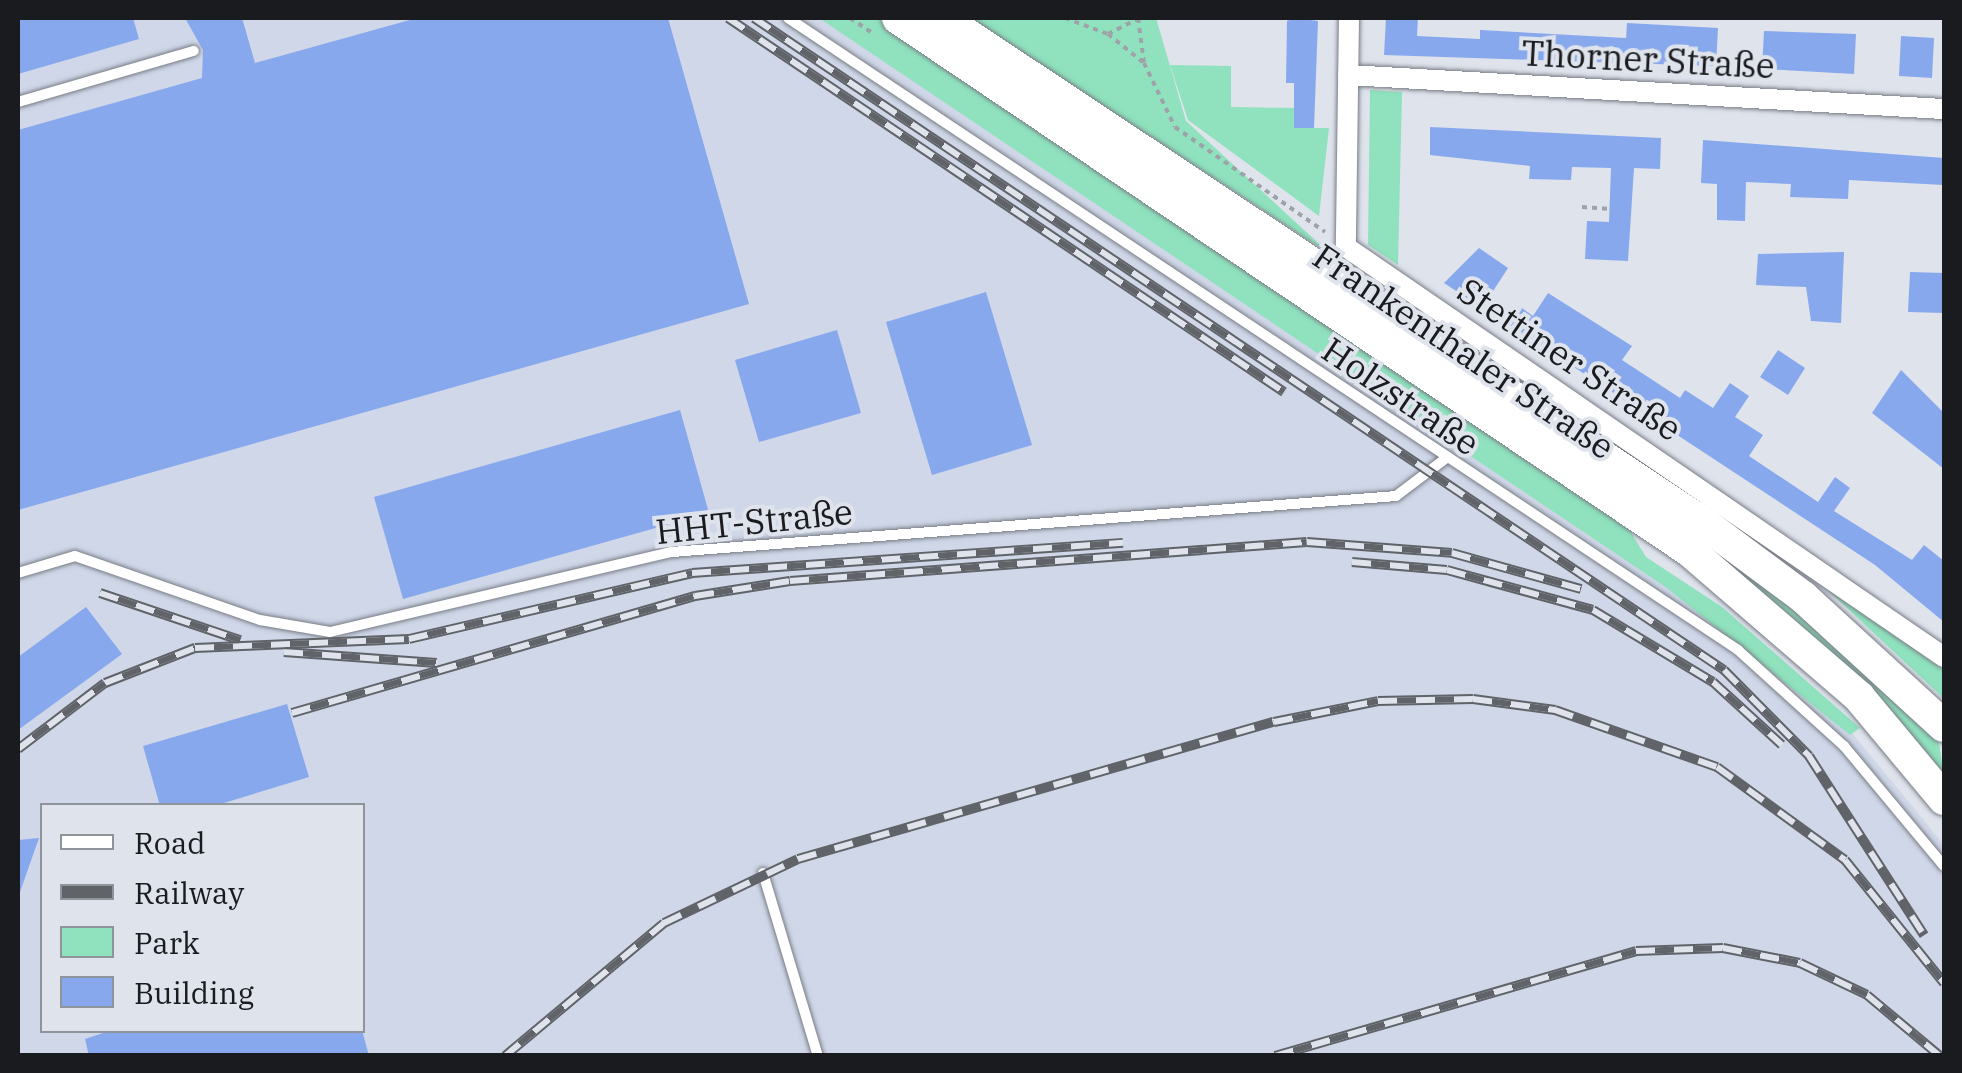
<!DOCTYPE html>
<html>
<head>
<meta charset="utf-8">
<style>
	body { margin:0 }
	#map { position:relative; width:1962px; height:1073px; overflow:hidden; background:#dee3ec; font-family:"IBM Plex Serif",serif }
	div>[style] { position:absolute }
	.built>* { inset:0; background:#cfd7e8 }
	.green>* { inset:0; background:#8fe2bd }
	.building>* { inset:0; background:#88a8ed }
	.path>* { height:4px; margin-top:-2px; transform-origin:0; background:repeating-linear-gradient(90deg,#9ea2a9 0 5px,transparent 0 10px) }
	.roads { filter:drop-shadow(0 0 2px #787c85) drop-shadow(0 0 2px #787c85) }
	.service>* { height:10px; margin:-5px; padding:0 5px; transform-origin:5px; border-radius:5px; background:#fff }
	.minor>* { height:20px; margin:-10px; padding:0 10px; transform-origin:10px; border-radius:10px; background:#fff }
	.primary>* { height:32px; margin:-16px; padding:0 16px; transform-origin:16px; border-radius:16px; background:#fff }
	.rail>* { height:10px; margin-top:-5px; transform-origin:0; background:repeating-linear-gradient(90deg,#dee3ec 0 19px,#606368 0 38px); box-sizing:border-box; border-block:2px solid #606368 }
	span { translate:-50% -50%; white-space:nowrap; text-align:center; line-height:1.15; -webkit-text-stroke:8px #dee3ec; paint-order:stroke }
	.street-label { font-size:35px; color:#191b1e }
	.frame { position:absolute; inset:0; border:20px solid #191b1e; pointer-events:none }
	.legend { position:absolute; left:40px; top:803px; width:325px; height:230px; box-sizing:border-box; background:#dee3ec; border:2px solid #8f939a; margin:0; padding:12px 18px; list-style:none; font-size:30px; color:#191b1e }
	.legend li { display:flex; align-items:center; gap:20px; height:50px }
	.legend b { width:50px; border:2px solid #8f939a }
</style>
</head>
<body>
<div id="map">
	<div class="built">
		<i style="clip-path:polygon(evenodd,18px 18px,827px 18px,1746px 638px,1852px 733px,1944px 845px,1944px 1055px,18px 1055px,18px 18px,42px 806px,362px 806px,362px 1030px,42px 1030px,42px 806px)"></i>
	</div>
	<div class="green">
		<i style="clip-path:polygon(819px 18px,878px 18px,1627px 526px,1646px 557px,1722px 607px,1860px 728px,1850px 735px,1667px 588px)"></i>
		<i style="clip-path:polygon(969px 18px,1156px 18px,1186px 121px,1330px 254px)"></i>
		<i style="clip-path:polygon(1170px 65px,1231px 66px,1231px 107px,1294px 108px,1294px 128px,1329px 128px,1319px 216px,1188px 120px)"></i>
		<i style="clip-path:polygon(1370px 90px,1402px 92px,1398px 265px,1368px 245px)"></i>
		<i style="clip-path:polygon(1688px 529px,1786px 600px,1938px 738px,1944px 775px,1867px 688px)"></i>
		<i style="clip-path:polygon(1818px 581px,1944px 670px,1944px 700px,1938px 693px)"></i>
	</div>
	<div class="building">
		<i style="clip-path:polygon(18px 18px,133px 18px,139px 39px,18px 74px)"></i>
		<i style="clip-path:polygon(185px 18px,242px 18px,255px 63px,417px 18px,668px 18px,749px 304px,18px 510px,18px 130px,202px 78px,203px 50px)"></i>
		<i style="clip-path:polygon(1295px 18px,1318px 21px,1314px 128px,1294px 128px,1294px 83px,1286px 83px,1287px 21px)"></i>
		<i style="clip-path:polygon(1386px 18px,1418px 18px,1417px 36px,1480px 39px,1480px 30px,1626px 38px,1627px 23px,1718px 28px,1716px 66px,1384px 55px)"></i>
		<i style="clip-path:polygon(1764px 31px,1856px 34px,1854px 74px,1762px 69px)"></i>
		<i style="clip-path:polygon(1901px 36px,1934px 38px,1932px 78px,1899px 76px)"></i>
		<i style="clip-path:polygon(1430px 127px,1661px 138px,1660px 169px,1634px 168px,1628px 261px,1585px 259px,1587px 221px,1609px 222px,1611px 168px,1572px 167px,1571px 180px,1529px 179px,1530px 166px,1430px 155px)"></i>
		<i style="clip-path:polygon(1703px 140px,1944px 158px,1944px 185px,1849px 180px,1848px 199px,1790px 197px,1791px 184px,1746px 182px,1745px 221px,1717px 220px,1717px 184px,1701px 183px)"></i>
		<i style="clip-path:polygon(1479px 248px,1508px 268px,1482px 308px,1444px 283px)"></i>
		<i style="clip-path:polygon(1844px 252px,1841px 323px,1811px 321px,1806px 287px,1756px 285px,1758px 254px)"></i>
		<i style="clip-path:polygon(1910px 272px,1944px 273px,1944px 313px,1908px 312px)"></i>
		<i style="clip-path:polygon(986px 292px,1032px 445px,932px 475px,886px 322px)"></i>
		<i style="clip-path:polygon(1548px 293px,1632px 346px,1622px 360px,1680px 398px,1685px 390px,1713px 408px,1730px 383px,1749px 396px,1735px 417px,1763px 435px,1749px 456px,1818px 502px,1835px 477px,1850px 488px,1834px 511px,1912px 560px,1924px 545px,1944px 561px,1944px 622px,1875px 565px,1510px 325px,1522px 308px,1533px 316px)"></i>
		<i style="clip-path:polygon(837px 330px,861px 413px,759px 442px,735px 360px)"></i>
		<i style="clip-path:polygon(1778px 350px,1805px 368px,1788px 395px,1760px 377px)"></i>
		<i style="clip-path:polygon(1901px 370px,1944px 413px,1944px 469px,1872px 413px)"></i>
		<i style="clip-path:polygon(680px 410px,709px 513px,403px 599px,374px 497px)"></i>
		<i style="clip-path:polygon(86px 607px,122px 654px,18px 730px,18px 657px)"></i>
		<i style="clip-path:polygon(287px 704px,309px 777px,214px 806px,160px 806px,143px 746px)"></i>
		<i style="clip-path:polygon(39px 838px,20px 892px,18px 891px,18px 840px)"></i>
		<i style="clip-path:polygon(112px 1030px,362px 1030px,369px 1056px,89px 1056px,85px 1039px)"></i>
	</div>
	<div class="path">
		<i style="left:850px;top:18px;width:30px;rotate:34deg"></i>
		<i style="left:1065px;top:18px;width:46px;rotate:20.4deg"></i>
		<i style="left:1108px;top:34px;width:46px;rotate:38.9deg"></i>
		<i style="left:1138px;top:18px;width:45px;rotate:82.4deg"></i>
		<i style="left:1144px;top:63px;width:71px;rotate:64.2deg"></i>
		<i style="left:1175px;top:127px;width:183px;rotate:35deg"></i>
		<i style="left:1108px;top:34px;width:34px;rotate:-27deg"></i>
		<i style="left:1582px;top:207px;width:29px;rotate:4deg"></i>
	</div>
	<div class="roads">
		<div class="service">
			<i style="left:788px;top:18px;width:1141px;rotate:33.63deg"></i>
			<i style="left:1738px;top:650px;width:143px;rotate:42.2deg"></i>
			<i style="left:1844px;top:746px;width:156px;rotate:50.2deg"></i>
			<i style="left:18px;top:102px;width:183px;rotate:-16.2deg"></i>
			<i style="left:18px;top:573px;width:59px;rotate:-16.6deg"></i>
			<i style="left:75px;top:556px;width:196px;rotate:19.1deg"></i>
			<i style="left:260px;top:620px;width:71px;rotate:9.7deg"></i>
			<i style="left:330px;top:632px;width:351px;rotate:-13.2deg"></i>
			<i style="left:672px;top:552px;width:726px;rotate:-4.42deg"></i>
			<i style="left:1396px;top:496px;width:61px;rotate:-37.1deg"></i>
			<i style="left:763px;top:873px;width:191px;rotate:73.3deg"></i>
		</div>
		<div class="minor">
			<i style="left:1349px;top:18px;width:229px;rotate:90.8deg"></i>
			<i style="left:1346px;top:247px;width:725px;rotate:34.44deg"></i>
			<i style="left:1348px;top:75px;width:597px;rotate:3.27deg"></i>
		</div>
		<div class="primary">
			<i style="left:898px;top:18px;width:955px;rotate:33.94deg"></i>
			<i style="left:1690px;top:551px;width:223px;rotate:40.8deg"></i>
			<i style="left:1859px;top:697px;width:133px;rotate:50.2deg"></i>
			<i style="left:942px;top:18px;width:917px;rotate:33.57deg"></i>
			<i style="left:1706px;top:525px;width:121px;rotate:36.6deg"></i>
			<i style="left:1803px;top:597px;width:191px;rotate:42.5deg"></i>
		</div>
	</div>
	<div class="rail">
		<i style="left:728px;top:18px;width:670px;rotate:33.93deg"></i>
		<i style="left:754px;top:18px;width:1169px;rotate:33.91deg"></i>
		<i style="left:1724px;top:670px;width:121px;rotate:45.3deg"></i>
		<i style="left:1809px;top:756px;width:213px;rotate:57.3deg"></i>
		<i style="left:1352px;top:562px;width:95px;rotate:4.8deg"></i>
		<i style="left:1447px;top:570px;width:151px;rotate:15.3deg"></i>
		<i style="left:1593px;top:610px;width:140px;rotate:31deg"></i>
		<i style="left:1713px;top:682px;width:93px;rotate:42.4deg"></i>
		<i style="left:100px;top:593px;width:148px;rotate:18.6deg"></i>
		<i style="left:284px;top:652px;width:153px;rotate:4.1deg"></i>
		<i style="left:292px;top:713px;width:420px;rotate:-16.2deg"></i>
		<i style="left:695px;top:596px;width:96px;rotate:-9deg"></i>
		<i style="left:790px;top:581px;width:518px;rotate:-4.31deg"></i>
		<i style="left:1307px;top:542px;width:145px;rotate:4.3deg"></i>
		<i style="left:1452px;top:553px;width:134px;rotate:15.6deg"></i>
		<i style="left:18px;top:749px;width:109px;rotate:-37.2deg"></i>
		<i style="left:105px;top:683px;width:97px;rotate:-21.3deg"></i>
		<i style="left:195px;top:648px;width:214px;rotate:-2.4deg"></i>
		<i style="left:409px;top:639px;width:291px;rotate:-13.1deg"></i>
		<i style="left:692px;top:573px;width:432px;rotate:-4deg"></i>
		<i style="left:505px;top:1056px;width:207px;rotate:-39.9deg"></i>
		<i style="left:664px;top:923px;width:148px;rotate:-25.5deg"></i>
		<i style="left:798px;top:859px;width:495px;rotate:-16.1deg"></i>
		<i style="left:1274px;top:722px;width:106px;rotate:-11.4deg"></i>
		<i style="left:1378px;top:701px;width:95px;rotate:-1.2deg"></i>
		<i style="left:1473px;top:699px;width:83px;rotate:7.6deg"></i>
		<i style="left:1555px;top:710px;width:172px;rotate:19.4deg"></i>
		<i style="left:1717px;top:767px;width:158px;rotate:36deg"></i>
		<i style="left:1845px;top:860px;width:158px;rotate:51.2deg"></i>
		<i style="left:1275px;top:1056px;width:376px;rotate:-16.2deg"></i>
		<i style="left:1636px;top:951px;width:87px;rotate:-2deg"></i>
		<i style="left:1723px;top:948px;width:78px;rotate:11deg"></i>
		<i style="left:1800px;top:963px;width:74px;rotate:25.5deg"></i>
		<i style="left:1867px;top:995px;width:95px;rotate:39.9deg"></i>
	</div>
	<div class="street-label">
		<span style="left:1648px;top:59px;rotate:3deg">Thorner Straße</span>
		<span style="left:1464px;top:351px;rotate:34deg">Frankenthaler Straße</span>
		<span style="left:1570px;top:359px;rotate:34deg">Stettiner Straße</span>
		<span style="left:1401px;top:396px;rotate:34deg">Holzstraße</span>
		<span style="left:754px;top:521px;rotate:-6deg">HHT-Straße</span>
	</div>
	<div class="frame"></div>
	<ul class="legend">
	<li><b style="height:12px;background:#fff"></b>Road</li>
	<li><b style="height:12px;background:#606368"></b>Railway</li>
	<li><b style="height:28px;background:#8fe2bd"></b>Park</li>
	<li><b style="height:28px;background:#88a8ed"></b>Building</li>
	</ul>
</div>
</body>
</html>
